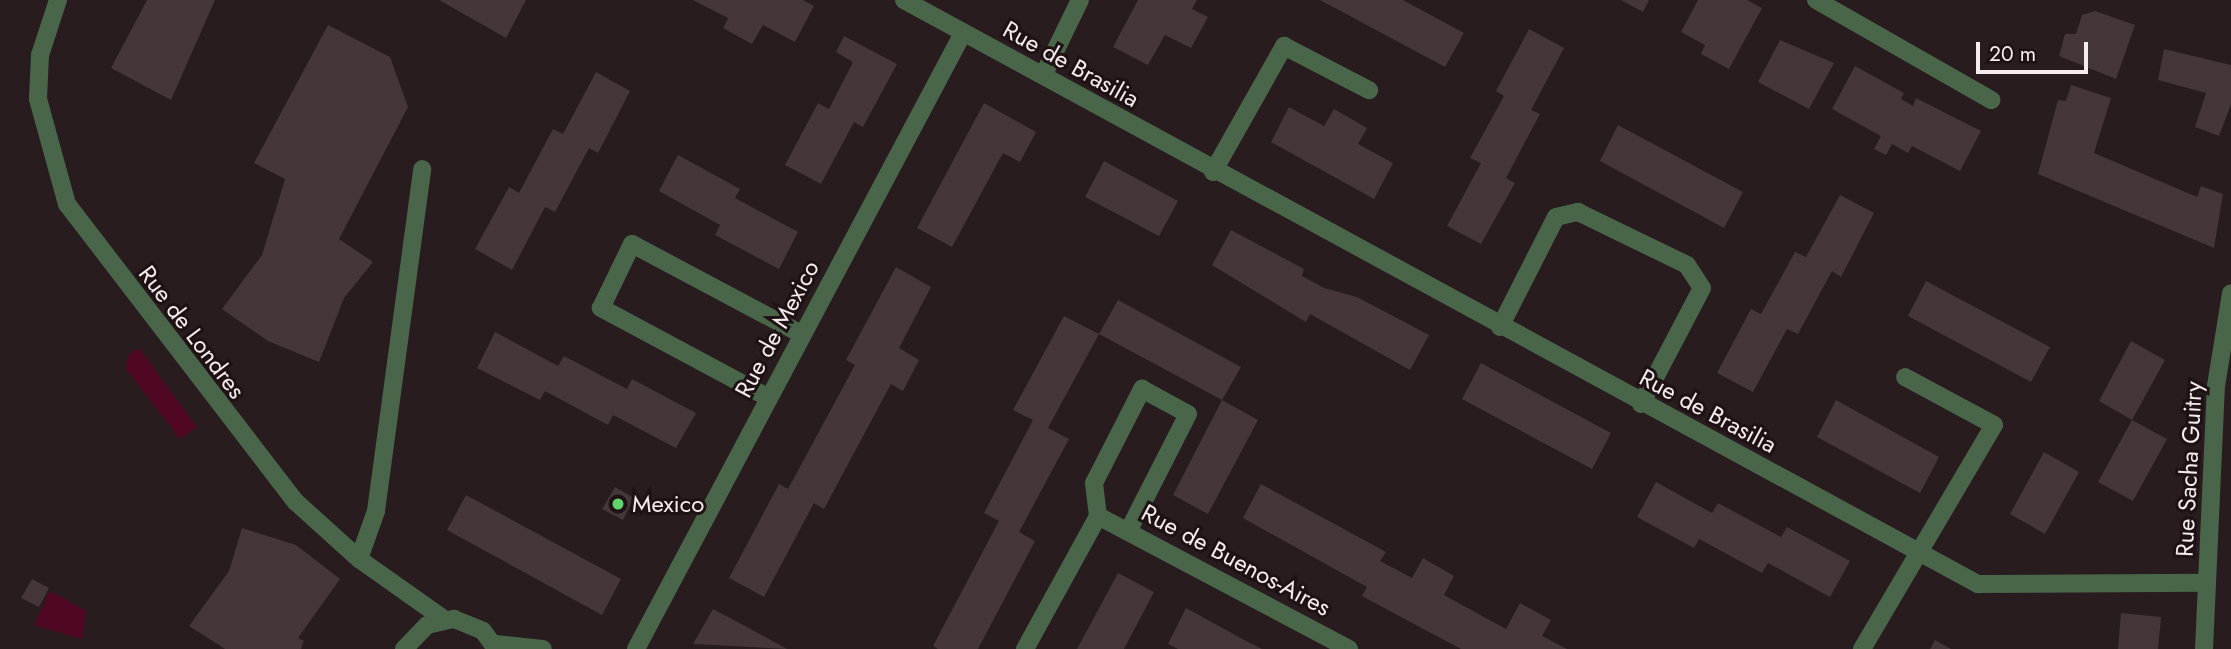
<!DOCTYPE html>
<html>
<head>
<meta charset="utf-8">
<style>
	body { margin:0 }
	#map { position:relative; width:2231px; height:649px; overflow:hidden; background:#281c1e; font-family:Jost,sans-serif }
	div>[style] { position:absolute }
	.green>* { inset:0; background:#500723 }
	.building>* { inset:0; background:#443639 }
	.minor>* { height:18px; margin:-9px; padding:0 9px; transform-origin:9px; border-radius:9px; background:#49664a }
	.dots>* { width:19px; height:19px; translate:-50% -50%; box-sizing:border-box; border:4px solid #1e1215; border-radius:50% }
	span { translate:-50% -50%; white-space:nowrap; text-align:center; line-height:1.15; -webkit-text-stroke:6px #1e1215; paint-order:stroke }
	.street-label { font-size:24px; color:#f5eced }
	.poi-label { font-size:24px; color:#f5eced }
	.left { translate:0 -50%; text-align:left }
	.scale { position:absolute; left:1976px; top:42px; width:112px; height:32px; box-sizing:border-box; border:4px solid #f5eced; border-top:0; padding-left:9px; font-size:21px; line-height:24px; white-space:nowrap; color:#f5eced; -webkit-text-stroke:5px #1e1215; paint-order:stroke }
</style>
</head>
<body>
<div id="map">
	<div class="green">
		<i style="clip-path:polygon(139px 348px,197px 427px,180px 439px,126px 369px,129px 355px)"></i>
		<i style="clip-path:polygon(50px 591px,86px 611px,82px 639px,34px 625px)"></i>
	</div>
	<div class="building">
		<i style="clip-path:polygon(147px 0,215px 0,171px 100px,111px 68px)"></i>
		<i style="clip-path:polygon(439px 0,526px 0,506px 38px)"></i>
		<i style="clip-path:polygon(693px 0,803px 0,814px 6px,795px 42px,763px 25px,752px 44px,723px 28px,728px 18px)"></i>
		<i style="clip-path:polygon(1138px 0,1197px 0,1192px 9px,1208px 17px,1191px 48px,1165px 35px,1148px 65px,1113px 47px)"></i>
		<i style="clip-path:polygon(1320px 0,1403px 0,1464px 33px,1445px 67px)"></i>
		<i style="clip-path:polygon(1621px 0,1649px 0,1643px 12px)"></i>
		<i style="clip-path:polygon(1698px 0,1747px 0,1762px 8px,1729px 69px,1701px 54px,1705px 45px,1681px 32px)"></i>
		<i style="clip-path:polygon(2095px 11px,2135px 25px,2116px 79px,2059px 56px,2065px 34px,2076px 34px,2082px 15px)"></i>
		<i style="clip-path:polygon(328px 25px,390px 57px,408px 107px,339px 239px,373px 262px,344px 298px,319px 362px,268px 341px,222px 309px,262px 255px,285px 179px,254px 163px)"></i>
		<i style="clip-path:polygon(1529px 29px,1564px 48px,1531px 110px,1540px 114px,1506px 178px,1515px 183px,1481px 244px,1447px 226px,1481px 163px,1470px 158px,1504px 96px,1496px 91px)"></i>
		<i style="clip-path:polygon(844px 36px,897px 64px,863px 127px,854px 122px,821px 184px,785px 165px,818px 103px,829px 109px,853px 62px,836px 52px)"></i>
		<i style="clip-path:polygon(1780px 40px,1834px 63px,1809px 109px,1758px 82px)"></i>
		<i style="clip-path:polygon(2164px 49px,2231px 65px,2231px 104px,2219px 136px,2195px 127px,2206px 93px,2158px 80px)"></i>
		<i style="clip-path:polygon(1855px 66px,1904px 93px,1901px 99px,1913px 106px,1916px 98px,1981px 131px,1960px 171px,1912px 146px,1908px 153px,1892px 144px,1886px 155px,1874px 149px,1881px 136px,1832px 109px)"></i>
		<i style="clip-path:polygon(596px 72px,630px 91px,598px 153px,589px 148px,555px 212px,545px 207px,512px 270px,475px 249px,509px 187px,519px 193px,553px 129px,563px 134px)"></i>
		<i style="clip-path:polygon(2071px 85px,2111px 98px,2094px 153px,2197px 197px,2201px 186px,2223px 194px,2214px 248px,2038px 174px,2058px 100px,2066px 101px)"></i>
		<i style="clip-path:polygon(984px 103px,1036px 132px,1020px 162px,1003px 153px,952px 247px,917px 228px)"></i>
		<i style="clip-path:polygon(1289px 107px,1324px 126px,1334px 109px,1367px 128px,1358px 144px,1393px 163px,1374px 199px,1271px 142px)"></i>
		<i style="clip-path:polygon(1618px 125px,1743px 192px,1724px 228px,1600px 161px)"></i>
		<i style="clip-path:polygon(678px 155px,740px 189px,735px 198px,798px 232px,779px 269px,715px 235px,720px 225px,659px 191px)"></i>
		<i style="clip-path:polygon(1104px 161px,1178px 201px,1159px 236px,1085px 197px)"></i>
		<i style="clip-path:polygon(1840px 195px,1874px 213px,1841px 277px,1832px 271px,1798px 334px,1787px 329px,1753px 392px,1717px 373px,1751px 309px,1761px 314px,1795px 252px,1806px 257px)"></i>
		<i style="clip-path:polygon(1231px 230px,1304px 269px,1302px 276px,1324px 288px,1357px 297px,1429px 335px,1410px 370px,1310px 314px,1306px 322px,1212px 265px)"></i>
		<i style="clip-path:polygon(896px 267px,931px 287px,899px 348px,919px 360px,903px 391px,891px 384px,824px 509px,814px 503px,764px 597px,729px 578px,779px 484px,788px 489px,855px 365px,846px 360px)"></i>
		<i style="clip-path:polygon(1926px 281px,2050px 347px,2031px 382px,1908px 316px)"></i>
		<i style="clip-path:polygon(1118px 300px,1241px 367px,1222px 400px,1099px 334px)"></i>
		<i style="clip-path:polygon(1064px 316px,1099px 334px,1048px 428px,1069px 439px,1019px 532px,1035px 541px,978px 649px,938px 649px,933px 646px,999px 521px,984px 513px,1033px 420px,1013px 410px)"></i>
		<i style="clip-path:polygon(495px 332px,558px 366px,564px 356px,627px 389px,632px 379px,696px 413px,676px 448px,613px 415px,608px 425px,545px 391px,540px 400px,477px 368px)"></i>
		<i style="clip-path:polygon(2131px 341px,2165px 360px,2132px 420px,2099px 401px)"></i>
		<i style="clip-path:polygon(1481px 363px,1611px 433px,1592px 469px,1462px 399px)"></i>
		<i style="clip-path:polygon(1222px 400px,1258px 420px,1208px 514px,1173px 495px)"></i>
		<i style="clip-path:polygon(1836px 400px,1939px 457px,1920px 493px,1817px 437px)"></i>
		<i style="clip-path:polygon(2132px 420px,2167px 439px,2133px 501px,2098px 482px)"></i>
		<i style="clip-path:polygon(2044px 452px,2079px 472px,2045px 534px,2010px 514px)"></i>
		<i style="clip-path:polygon(1656px 482px,1712px 513px,1718px 503px,1781px 537px,1787px 527px,1850px 561px,1830px 597px,1768px 563px,1762px 573px,1699px 539px,1694px 548px,1637px 517px)"></i>
		<i style="clip-path:polygon(1261px 484px,1386px 552px,1380px 561px,1412px 578px,1423px 558px,1454px 576px,1444px 595px,1506px 629px,1520px 603px,1551px 620px,1542px 636px,1567px 649px,1461px 649px,1412px 623px,1362px 596px,1367px 587px,1243px 518px)"></i>
		<i style="clip-path:polygon(615px 487px,634px 498px,623px 520px,602px 509px)"></i>
		<i style="clip-path:polygon(466px 495px,621px 579px,602px 615px,447px 530px)"></i>
		<i style="clip-path:polygon(242px 528px,296px 545px,340px 579px,298px 638px,304px 641px,301px 649px,225px 649px,189px 626px,229px 571px)"></i>
		<i style="clip-path:polygon(1118px 573px,1154px 592px,1124px 649px,1077px 649px)"></i>
		<i style="clip-path:polygon(32px 579px,49px 588px,39px 607px,21px 598px)"></i>
		<i style="clip-path:polygon(1186px 608px,1248px 642px,1262px 649px,1178px 649px,1168px 644px)"></i>
		<i style="clip-path:polygon(713px 609px,745px 626px,787px 649px,693px 644px)"></i>
		<i style="clip-path:polygon(2121px 613px,2161px 617px,2158px 649px,2118px 649px)"></i>
		<i style="clip-path:polygon(1935px 640px,1951px 649px,1930px 649px)"></i>
	</div>
	<div class="minor">
		<i style="left:58px;top:0;width:58px;rotate:108.1deg"></i>
		<i style="left:40px;top:55px;width:44px;rotate:92.6deg"></i>
		<i style="left:38px;top:99px;width:109px;rotate:74.6deg"></i>
		<i style="left:67px;top:204px;width:376px;rotate:52.5deg"></i>
		<i style="left:296px;top:502px;width:85px;rotate:42.1deg"></i>
		<i style="left:359px;top:559px;width:105px;rotate:35.3deg"></i>
		<i style="left:904px;top:0;width:1223px;rotate:28.54deg"></i>
		<i style="left:1978px;top:584px;width:229px;rotate:-0.3deg"></i>
		<i style="left:1816px;top:0;width:202px;rotate:29.7deg"></i>
		<i style="left:1044px;top:74px;width:82px;rotate:-64.1deg"></i>
		<i style="left:1213px;top:172px;width:145px;rotate:-60.6deg"></i>
		<i style="left:1284px;top:46px;width:96px;rotate:27.4deg"></i>
		<i style="left:1500px;top:327px;width:123px;rotate:-63deg"></i>
		<i style="left:1556px;top:217px;width:23px;rotate:-13deg"></i>
		<i style="left:1578px;top:212px;width:121px;rotate:25.9deg"></i>
		<i style="left:1687px;top:265px;width:27px;rotate:57deg"></i>
		<i style="left:1702px;top:288px;width:131px;rotate:117.7deg"></i>
		<i style="left:769px;top:398px;width:191px;rotate:-151.8deg"></i>
		<i style="left:601px;top:308px;width:71px;rotate:-64.2deg"></i>
		<i style="left:632px;top:244px;width:191px;rotate:28deg"></i>
		<i style="left:1098px;top:516px;width:284px;rotate:27.9deg"></i>
		<i style="left:359px;top:559px;width:51px;rotate:-70.5deg"></i>
		<i style="left:376px;top:511px;width:345px;rotate:-82.3deg"></i>
		<i style="left:495px;top:644px;width:48px;rotate:5.9deg"></i>
		<i style="left:404px;top:649px;width:33px;rotate:-46deg"></i>
		<i style="left:427px;top:625px;width:28px;rotate:-13deg"></i>
		<i style="left:454px;top:619px;width:31px;rotate:22deg"></i>
		<i style="left:483px;top:631px;width:22px;rotate:54deg"></i>
		<i style="left:636px;top:649px;width:697px;rotate:-62.04deg"></i>
		<i style="left:1025px;top:649px;width:152px;rotate:-61.2deg"></i>
		<i style="left:1098px;top:516px;width:33px;rotate:-97deg"></i>
		<i style="left:1094px;top:483px;width:106px;rotate:-62.9deg"></i>
		<i style="left:1142px;top:389px;width:52px;rotate:28.5deg"></i>
		<i style="left:1188px;top:414px;width:130px;rotate:117deg"></i>
		<i style="left:1862px;top:649px;width:260px;rotate:-59.5deg"></i>
		<i style="left:1994px;top:425px;width:101px;rotate:-151.7deg"></i>
		<i style="left:2204px;top:649px;width:263px;rotate:-87.4deg"></i>
		<i style="left:2216px;top:386px;width:94px;rotate:-80.8deg"></i>
	</div>
	<div class="dots">
		<i style="left:618px;top:504px;background:#60d56b"></i>
	</div>
	<div class="street-label">
		<span style="left:1071px;top:64px;rotate:29deg">Rue de Brasilia</span>
		<span style="left:777px;top:329px;rotate:-62deg">Rue de Mexico</span>
		<span style="left:192px;top:332px;rotate:53deg">Rue de Londres</span>
		<span style="left:1708px;top:411px;rotate:28deg">Rue de Brasilia</span>
		<span style="left:2189px;top:469px;rotate:-87deg">Rue Sacha Guitry</span>
		<span style="left:1236px;top:560px;rotate:28deg">Rue de Buenos-Aires</span>
	</div>
	<div class="poi-label">
		<span class="left" style="left:632px;top:504px">Mexico</span>
	</div>
	<div class="scale">20 m</div>
</div>
</body>
</html>
